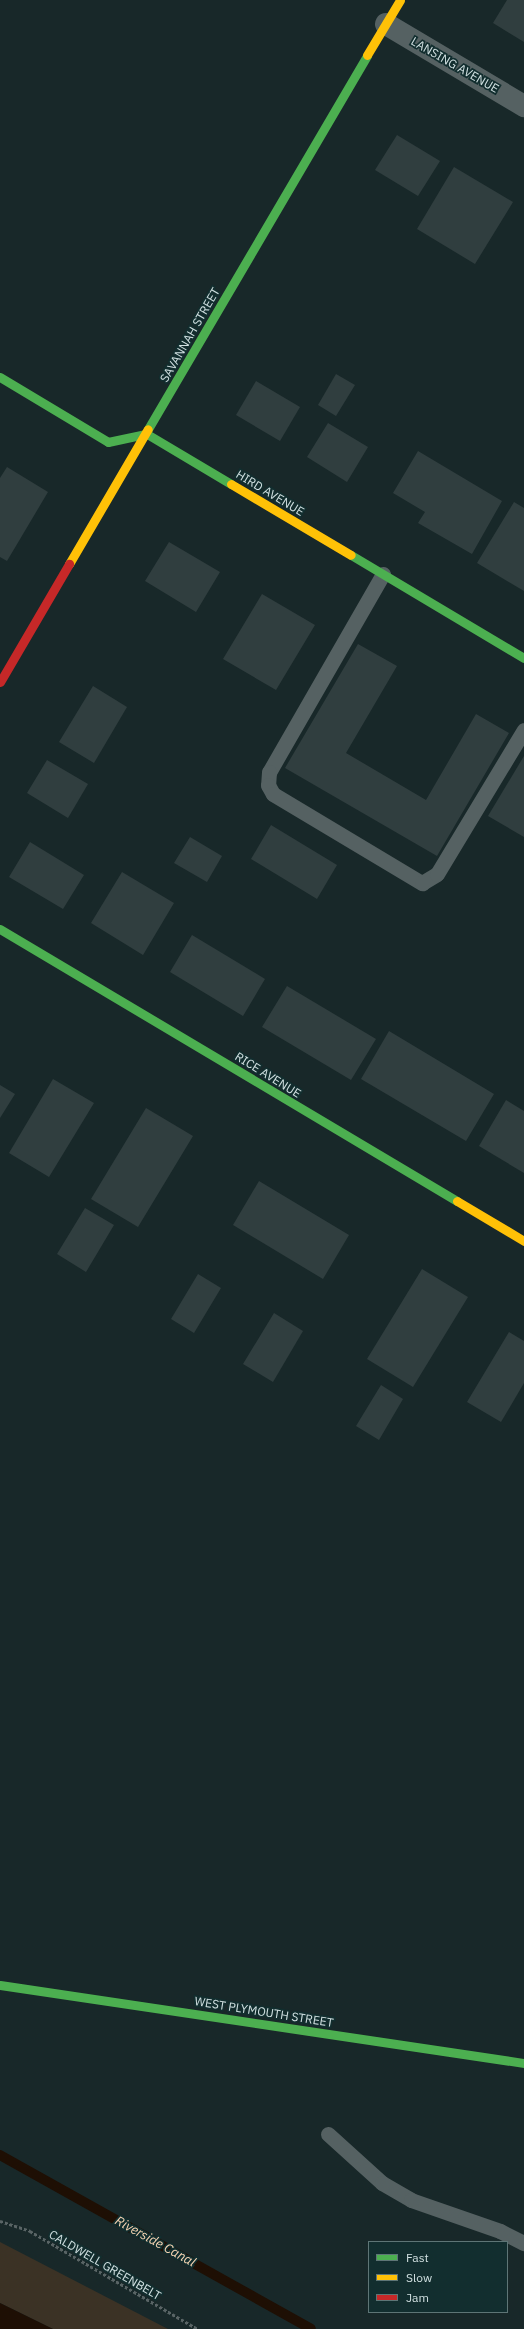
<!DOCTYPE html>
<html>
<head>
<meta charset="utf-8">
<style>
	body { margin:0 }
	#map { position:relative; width:524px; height:2329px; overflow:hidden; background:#182829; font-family:"IBM Plex Sans",sans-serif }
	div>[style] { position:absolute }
	.green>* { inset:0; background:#3b3225 }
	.water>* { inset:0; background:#1e0f04 }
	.stream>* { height:10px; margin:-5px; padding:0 5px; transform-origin:5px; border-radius:5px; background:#1e0f04 }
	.building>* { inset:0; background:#303e3f }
	.path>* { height:2.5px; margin-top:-1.25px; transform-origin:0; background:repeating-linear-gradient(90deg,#596465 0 3px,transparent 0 5px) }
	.lane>* { height:15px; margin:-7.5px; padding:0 7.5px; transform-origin:7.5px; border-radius:7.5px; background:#556162 }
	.street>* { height:22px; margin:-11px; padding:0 11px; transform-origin:11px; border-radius:11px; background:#556162 }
	.fast>* { height:9px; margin:-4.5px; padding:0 4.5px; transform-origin:4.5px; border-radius:4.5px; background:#4caf50 }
	.slow>* { height:9px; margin:-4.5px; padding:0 4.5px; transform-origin:4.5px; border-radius:4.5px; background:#ffc107 }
	.jam>* { height:9px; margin:-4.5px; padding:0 4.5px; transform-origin:4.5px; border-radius:4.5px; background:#c62828 }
	span { translate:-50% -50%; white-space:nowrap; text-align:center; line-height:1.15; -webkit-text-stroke:3.5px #122e2f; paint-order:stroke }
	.street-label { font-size:12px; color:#d1e0e1 }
	.water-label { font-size:13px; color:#fad7b5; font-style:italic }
	.legend { position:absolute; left:368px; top:2241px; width:140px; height:72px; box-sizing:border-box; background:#122e2f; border:1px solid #5e7576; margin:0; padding:5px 7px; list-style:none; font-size:12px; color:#d1e0e1 }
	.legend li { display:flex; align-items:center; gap:8px; height:20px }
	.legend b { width:20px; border:1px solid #5e7576 }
</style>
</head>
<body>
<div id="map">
	<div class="green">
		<i style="clip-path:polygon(0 2242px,168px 2329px,53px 2329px,0 2303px)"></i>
	</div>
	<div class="water">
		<i style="clip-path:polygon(0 2303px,53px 2329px,0 2329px)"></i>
	</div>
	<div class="stream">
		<i style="left:0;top:2155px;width:356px;rotate:29.2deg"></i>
	</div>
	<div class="building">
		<i style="clip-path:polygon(507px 0,524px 0,524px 42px,493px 23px)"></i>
		<i style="clip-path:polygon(397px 135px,440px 161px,418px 196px,375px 170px)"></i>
		<i style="clip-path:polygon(454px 167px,513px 202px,475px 264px,417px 229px)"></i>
		<i style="clip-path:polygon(336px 374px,355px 385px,336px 416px,318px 405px)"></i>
		<i style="clip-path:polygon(256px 381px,300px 407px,280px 441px,236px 415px)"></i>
		<i style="clip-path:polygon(328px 423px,368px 447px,347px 482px,307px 457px)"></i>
		<i style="clip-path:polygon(418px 451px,502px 501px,472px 554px,418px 523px,425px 512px,393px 493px)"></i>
		<i style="clip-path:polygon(7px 467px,48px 492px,7px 561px,0 557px,0 478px)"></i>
		<i style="clip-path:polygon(514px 502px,524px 508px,524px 591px,477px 563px)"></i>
		<i style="clip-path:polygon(169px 542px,220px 572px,196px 612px,145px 581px)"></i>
		<i style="clip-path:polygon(262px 594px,315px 625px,276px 690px,223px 659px)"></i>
		<i style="clip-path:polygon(358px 644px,397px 666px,346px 753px,426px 800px,476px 714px,509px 733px,437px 856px,285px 768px)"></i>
		<i style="clip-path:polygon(93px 686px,127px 707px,94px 763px,59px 742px)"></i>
		<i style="clip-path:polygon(524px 756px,524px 837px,488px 816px)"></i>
		<i style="clip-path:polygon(47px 760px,88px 784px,68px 818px,27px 793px)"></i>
		<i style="clip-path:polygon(271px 825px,337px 865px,317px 899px,251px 859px)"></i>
		<i style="clip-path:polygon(190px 837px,222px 856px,207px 882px,174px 863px)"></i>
		<i style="clip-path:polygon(30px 842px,84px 875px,63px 909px,9px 877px)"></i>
		<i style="clip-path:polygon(122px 872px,174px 903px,143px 955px,91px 923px)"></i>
		<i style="clip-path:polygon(192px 935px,265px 979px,243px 1016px,170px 972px)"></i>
		<i style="clip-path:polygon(287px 986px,376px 1039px,351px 1080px,262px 1027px)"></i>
		<i style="clip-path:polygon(389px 1031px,494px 1094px,466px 1141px,361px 1079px)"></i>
		<i style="clip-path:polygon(53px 1079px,94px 1103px,49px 1177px,9px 1153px)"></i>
		<i style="clip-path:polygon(0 1085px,15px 1094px,0 1118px)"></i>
		<i style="clip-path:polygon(506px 1100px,524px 1111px,524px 1173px,479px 1146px)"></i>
		<i style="clip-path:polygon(146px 1108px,193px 1136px,138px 1227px,91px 1199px)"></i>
		<i style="clip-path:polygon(259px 1181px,349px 1235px,323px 1279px,233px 1225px)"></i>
		<i style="clip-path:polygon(85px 1208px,114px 1225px,86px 1272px,57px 1254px)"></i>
		<i style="clip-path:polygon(422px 1269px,468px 1297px,413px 1387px,367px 1359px)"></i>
		<i style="clip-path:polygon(198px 1274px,221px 1288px,194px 1333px,171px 1319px)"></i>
		<i style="clip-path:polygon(274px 1313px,303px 1331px,273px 1382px,243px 1364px)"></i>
		<i style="clip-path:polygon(509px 1332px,524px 1341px,524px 1383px,501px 1422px,467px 1402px)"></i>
		<i style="clip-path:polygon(381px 1385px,403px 1399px,379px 1440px,356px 1426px)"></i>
	</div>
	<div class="path">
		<i style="left:0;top:2221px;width:32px;rotate:18deg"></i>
		<i style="left:30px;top:2231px;width:194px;rotate:30.3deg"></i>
	</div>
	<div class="lane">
		<i style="left:383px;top:574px;width:228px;rotate:119.9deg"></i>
		<i style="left:269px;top:772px;width:13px;rotate:94deg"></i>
		<i style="left:268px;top:785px;width:10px;rotate:61deg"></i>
		<i style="left:273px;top:794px;width:174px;rotate:30.9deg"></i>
		<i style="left:422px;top:883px;width:17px;rotate:-31deg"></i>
		<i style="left:437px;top:874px;width:168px;rotate:-58.9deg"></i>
		<i style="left:328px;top:2134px;width:73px;rotate:42.2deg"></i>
		<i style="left:382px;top:2183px;width:34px;rotate:30deg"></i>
		<i style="left:411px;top:2200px;width:94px;rotate:19.2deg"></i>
		<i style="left:500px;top:2231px;width:27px;rotate:27deg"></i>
	</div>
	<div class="street">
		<i style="left:386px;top:24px;width:161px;rotate:30.7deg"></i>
	</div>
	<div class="fast">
		<i style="left:0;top:377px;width:126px;rotate:31deg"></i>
		<i style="left:108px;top:442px;width:40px;rotate:-12deg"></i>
		<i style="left:147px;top:434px;width:98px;rotate:30.8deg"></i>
		<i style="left:148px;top:429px;width:433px;rotate:-59.6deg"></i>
		<i style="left:351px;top:555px;width:201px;rotate:30.8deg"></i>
		<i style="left:0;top:929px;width:532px;rotate:30.76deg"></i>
		<i style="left:0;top:1985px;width:530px;rotate:8.47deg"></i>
	</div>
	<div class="slow">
		<i style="left:367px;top:55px;width:64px;rotate:-59deg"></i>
		<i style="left:231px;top:484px;width:139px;rotate:30.6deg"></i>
		<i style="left:69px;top:564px;width:156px;rotate:-59.7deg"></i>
		<i style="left:457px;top:1201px;width:78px;rotate:30.8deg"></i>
	</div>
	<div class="jam">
		<i style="left:0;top:682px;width:137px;rotate:-59.7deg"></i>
	</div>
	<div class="street-label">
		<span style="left:455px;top:65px;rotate:30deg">LANSING AVENUE</span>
		<span style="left:190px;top:335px;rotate:-60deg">SAVANNAH STREET</span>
		<span style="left:270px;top:493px;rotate:31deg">HIRD AVENUE</span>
		<span style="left:268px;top:1075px;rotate:32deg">RICE AVENUE</span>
		<span style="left:264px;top:2012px;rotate:9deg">WEST PLYMOUTH STREET</span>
		<span style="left:105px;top:2265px;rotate:30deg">CALDWELL GREENBELT</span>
	</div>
	<div class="water-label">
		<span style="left:155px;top:2242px;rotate:29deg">Riverside Canal</span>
	</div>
	<ul class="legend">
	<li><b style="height:5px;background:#4caf50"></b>Fast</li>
	<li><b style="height:5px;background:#ffc107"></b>Slow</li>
	<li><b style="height:5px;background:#c62828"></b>Jam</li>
	</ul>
</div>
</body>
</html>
